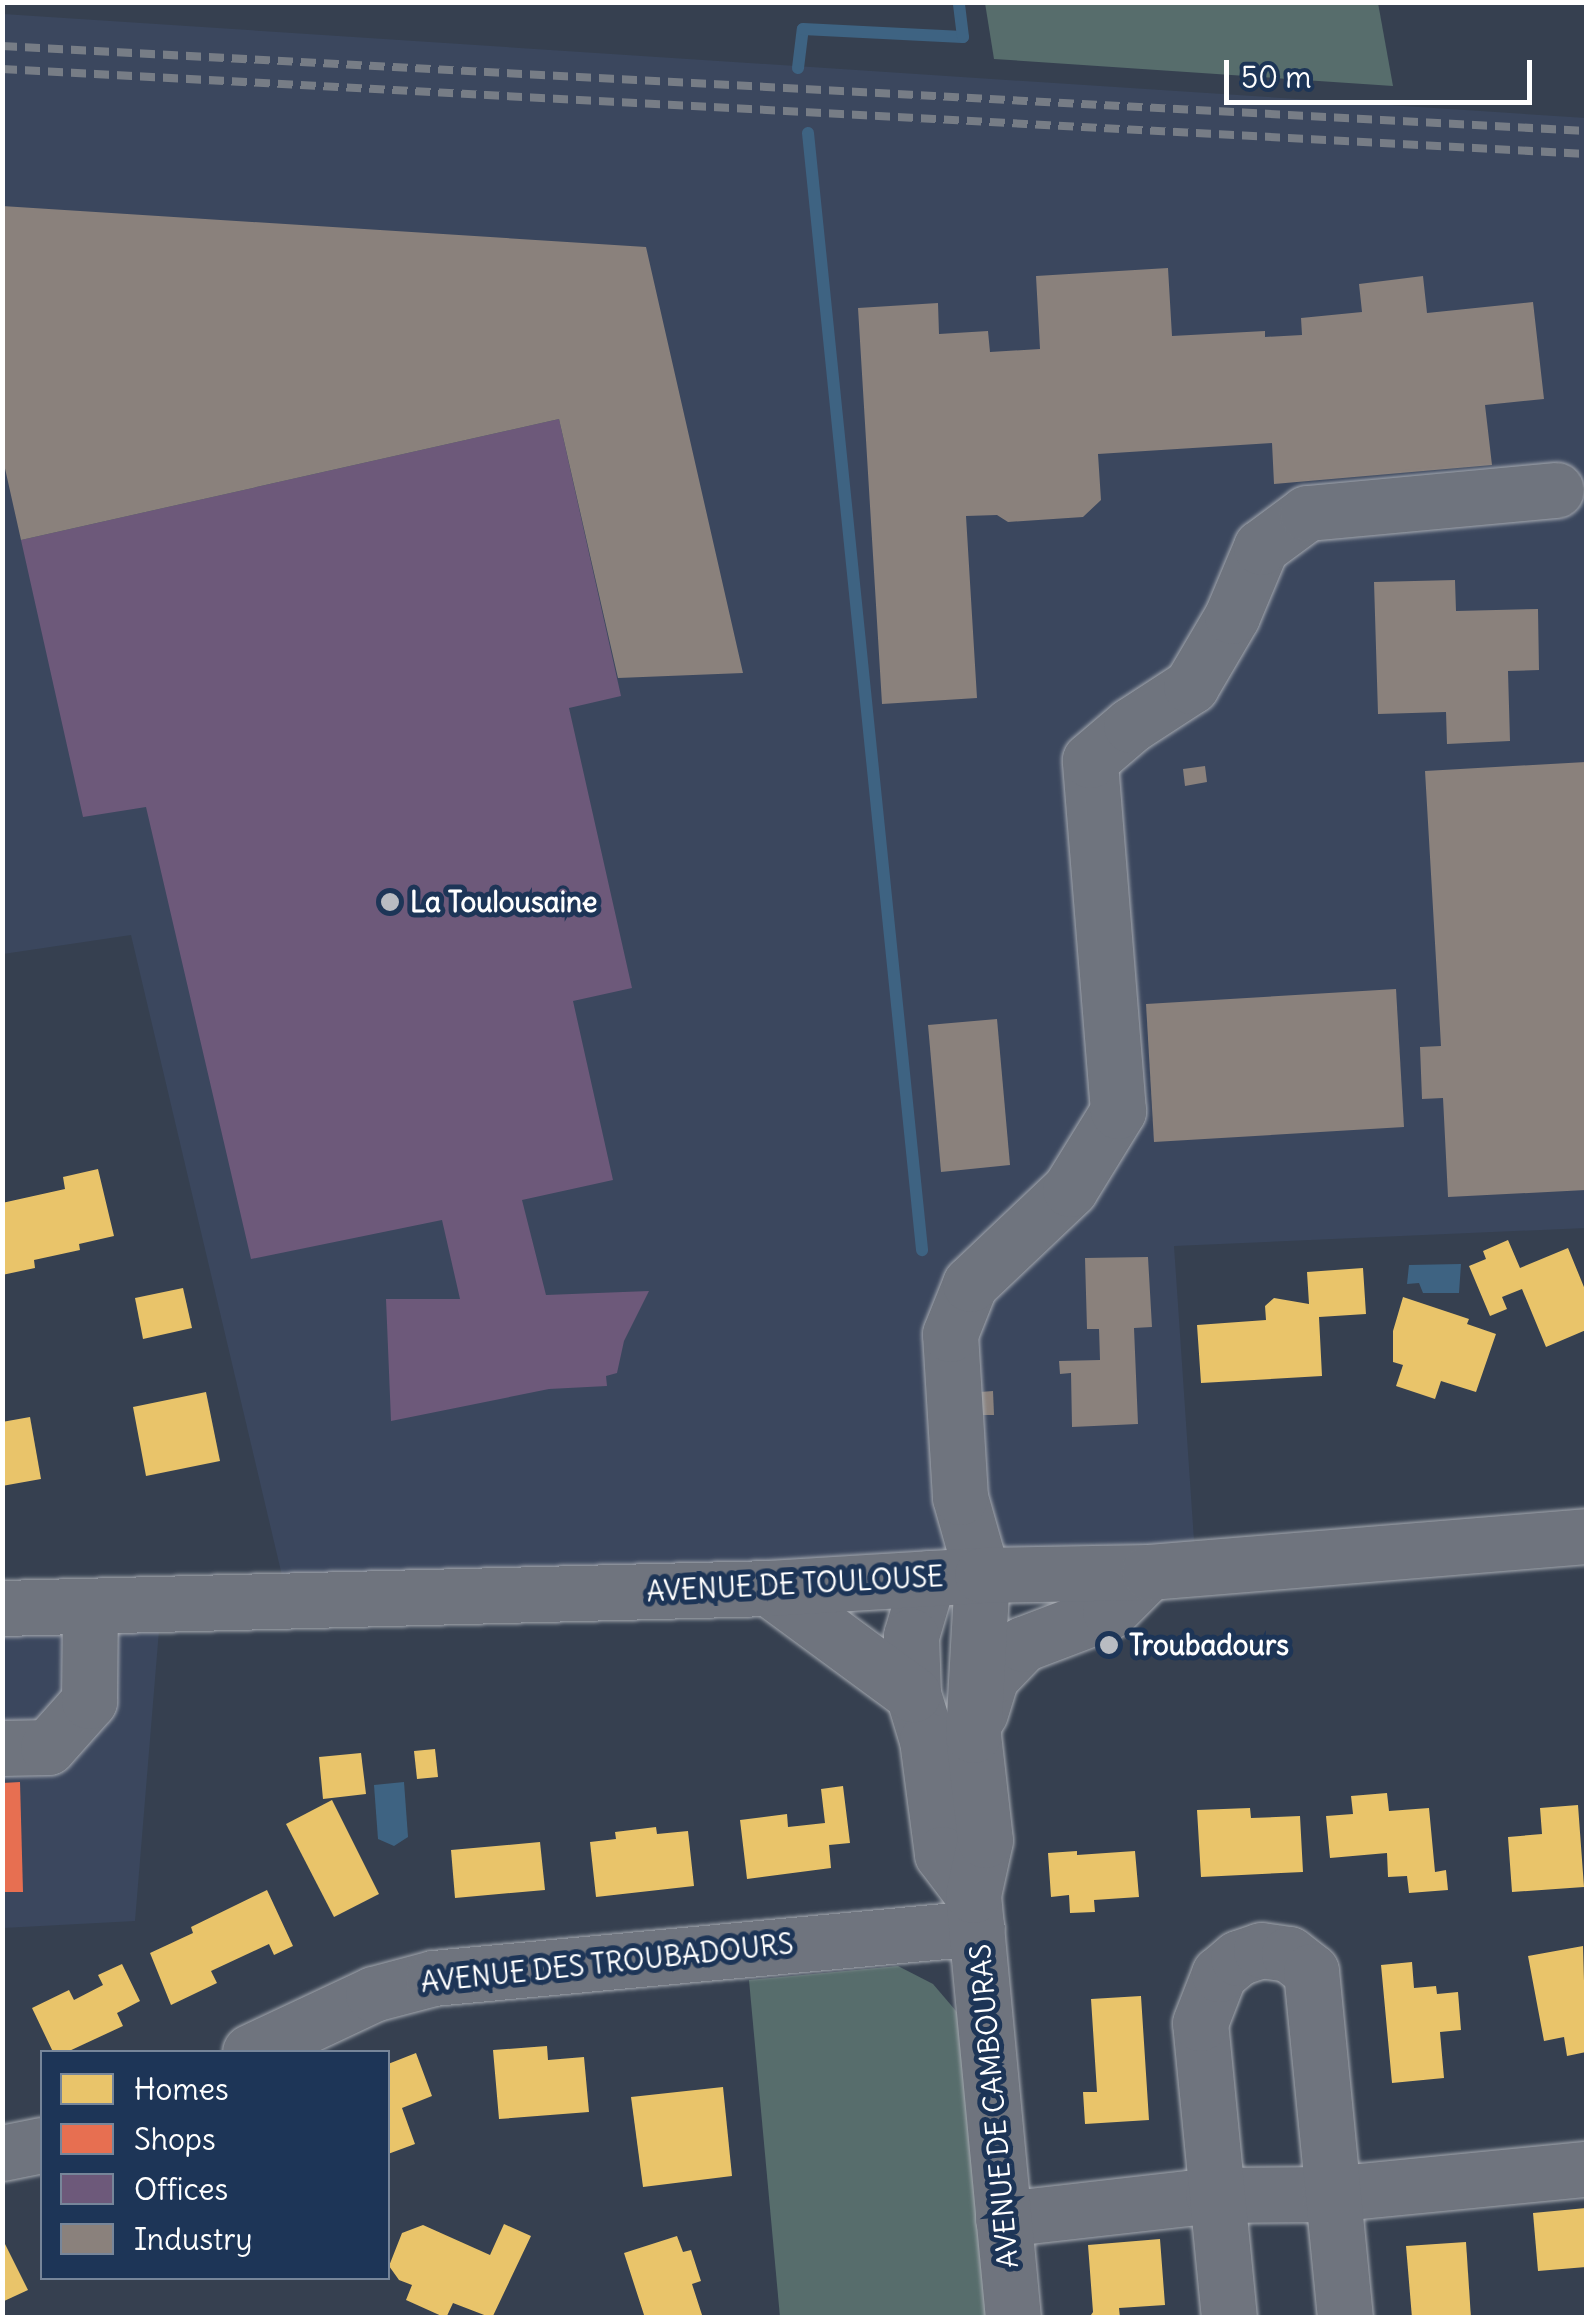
<!DOCTYPE html>
<html>
<head>
<meta charset="utf-8">
<style>
	body { margin:0 }
	#map { position:relative; width:1589px; height:2320px; overflow:hidden; background:#364050; font-family:Delius,sans-serif }
	div>[style] { position:absolute }
	.built>* { inset:0; background:#3b475e }
	.green>* { inset:0; background:#576d6c }
	.water>* { inset:0; background:#3e6382 }
	.homes>* { inset:0; background:#e9c46a }
	.shops>* { inset:0; background:#e76f51 }
	.offices>* { inset:0; background:#6d597a }
	.industry>* { inset:0; background:#8a817c }
	.stream>* { height:12px; margin:-6px; padding:0 6px; transform-origin:6px; border-radius:6px; background:#3e6382 }
	.roads { filter:drop-shadow(0 0 2px #a5a9b0) drop-shadow(0 0 2px #a5a9b0) }
	.minor>* { height:55px; margin:-27.5px; padding:0 27.5px; transform-origin:27.5px; border-radius:27.5px; background:#6f747e }
	.major>* { height:55px; margin:-27.5px; padding:0 27.5px; transform-origin:27.5px; border-radius:27.5px; background:#6f747e }
	.rail>* { height:8px; margin-top:-4px; transform-origin:0; background:repeating-linear-gradient(90deg,#777d86 0 15px,transparent 0 23px) }
	.dots>* { width:28px; height:28px; translate:-50% -50%; box-sizing:border-box; border:5px solid #1d3557; border-radius:50% }
	span { translate:-50% -50%; white-space:nowrap; text-align:center; line-height:1.15; -webkit-text-stroke:10px #1d3557; paint-order:stroke }
	.poi-label { font-size:28px; color:#fff; font-weight:700 }
	.left { translate:0 -50%; text-align:left }
	.street-label { font-size:28px; color:#fff }
	.frame { position:absolute; inset:0; border:5px solid #fff; pointer-events:none }
	.legend { position:absolute; left:40px; top:2050px; width:350px; height:230px; box-sizing:border-box; background:#1d3557; border:2px solid #77869a; margin:0; padding:12px 18px; list-style:none; font-size:30px; color:#fff }
	.legend li { display:flex; align-items:center; gap:20px; height:50px }
	.legend b { width:50px; border:2px solid #77869a }
	.scale { position:absolute; left:1224px; top:60px; width:308px; height:45px; box-sizing:border-box; border:5px solid #fff; border-top:0; padding-left:12px; font-size:30px; line-height:35px; white-space:nowrap; color:#fff; -webkit-text-stroke:8px #1d3557; paint-order:stroke }
</style>
</head>
<body>
<div id="map">
	<div class="built">
		<i style="clip-path:polygon(3px 14px,1586px 118px,1586px 1228px,1174px 1246px,1196px 1570px,288px 1601px,131px 935px,3px 954px)"></i>
		<i style="clip-path:polygon(161px 1606px,135px 1921px,3px 1928px,2px 1608px)"></i>
	</div>
	<div class="green">
		<i style="clip-path:polygon(985px 3px,1378px 3px,1393px 86px,994px 59px)"></i>
		<i style="clip-path:polygon(898px 1966px,933px 1984px,968px 2025px,992px 2317px,780px 2317px,749px 1980px)"></i>
	</div>
	<div class="water">
		<i style="clip-path:polygon(1461px 1264px,1459px 1293px,1423px 1293px,1419px 1283px,1407px 1284px,1409px 1265px)"></i>
		<i style="clip-path:polygon(404px 1782px,408px 1837px,394px 1846px,378px 1839px,374px 1785px)"></i>
	</div>
	<div class="homes">
		<i style="clip-path:polygon(98px 1169px,114px 1236px,79px 1244px,80px 1250px,34px 1260px,35px 1268px,2px 1275px,2px 1203px,65px 1189px,63px 1177px)"></i>
		<i style="clip-path:polygon(1508px 1240px,1520px 1268px,1568px 1248px,1586px 1292px,1586px 1330px,1546px 1347px,1522px 1289px,1502px 1297px,1507px 1309px,1490px 1316px,1469px 1266px,1486px 1259px,1483px 1251px)"></i>
		<i style="clip-path:polygon(1363px 1268px,1366px 1314px,1319px 1317px,1322px 1376px,1201px 1383px,1197px 1325px,1266px 1320px,1265px 1306px,1274px 1298px,1309px 1304px,1307px 1272px)"></i>
		<i style="clip-path:polygon(183px 1288px,192px 1328px,143px 1339px,135px 1298px)"></i>
		<i style="clip-path:polygon(1403px 1297px,1469px 1319px,1467px 1324px,1496px 1334px,1476px 1392px,1441px 1381px,1435px 1399px,1396px 1386px,1403px 1365px,1393px 1362px,1393px 1331px)"></i>
		<i style="clip-path:polygon(206px 1392px,220px 1461px,146px 1476px,133px 1407px)"></i>
		<i style="clip-path:polygon(30px 1417px,41px 1479px,2px 1486px,2px 1422px)"></i>
		<i style="clip-path:polygon(435px 1749px,438px 1777px,417px 1779px,414px 1751px)"></i>
		<i style="clip-path:polygon(361px 1753px,366px 1794px,323px 1799px,319px 1757px)"></i>
		<i style="clip-path:polygon(843px 1786px,850px 1843px,829px 1845px,831px 1868px,747px 1879px,740px 1820px,787px 1814px,788px 1827px,825px 1823px,821px 1789px)"></i>
		<i style="clip-path:polygon(1387px 1793px,1389px 1811px,1429px 1808px,1435px 1872px,1446px 1870px,1448px 1890px,1409px 1893px,1407px 1876px,1388px 1877px,1387px 1853px,1330px 1858px,1326px 1816px,1353px 1814px,1351px 1796px)"></i>
		<i style="clip-path:polygon(332px 1800px,379px 1894px,334px 1917px,286px 1824px)"></i>
		<i style="clip-path:polygon(1578px 1805px,1584px 1887px,1512px 1892px,1508px 1837px,1542px 1834px,1540px 1808px)"></i>
		<i style="clip-path:polygon(1250px 1808px,1251px 1818px,1300px 1816px,1303px 1872px,1201px 1877px,1197px 1810px)"></i>
		<i style="clip-path:polygon(656px 1827px,657px 1834px,688px 1831px,694px 1886px,596px 1897px,590px 1842px,616px 1839px,615px 1832px)"></i>
		<i style="clip-path:polygon(540px 1842px,545px 1890px,455px 1898px,451px 1850px)"></i>
		<i style="clip-path:polygon(1077px 1851px,1077px 1855px,1135px 1851px,1139px 1897px,1094px 1900px,1095px 1912px,1070px 1913px,1069px 1895px,1051px 1897px,1048px 1853px)"></i>
		<i style="clip-path:polygon(267px 1890px,293px 1946px,274px 1955px,269px 1944px,211px 1971px,217px 1983px,171px 2005px,150px 1953px,193px 1933px,191px 1927px)"></i>
		<i style="clip-path:polygon(1583px 1946px,1586px 2052px,1567px 2056px,1564px 2037px,1544px 2041px,1528px 1956px)"></i>
		<i style="clip-path:polygon(1412px 1962px,1414px 1988px,1436px 1986px,1437px 1994px,1458px 1992px,1461px 2030px,1440px 2032px,1444px 2078px,1392px 2083px,1381px 1965px)"></i>
		<i style="clip-path:polygon(122px 1964px,140px 2001px,117px 2013px,123px 2026px,67px 2052px,53px 2052px,32px 2008px,69px 1990px,74px 2000px,103px 1985px,98px 1975px)"></i>
		<i style="clip-path:polygon(1141px 1996px,1149px 2120px,1085px 2124px,1083px 2092px,1097px 2092px,1091px 1999px)"></i>
		<i style="clip-path:polygon(547px 2046px,548px 2060px,584px 2057px,589px 2112px,499px 2119px,493px 2050px)"></i>
		<i style="clip-path:polygon(416px 2053px,432px 2096px,402px 2108px,415px 2144px,388px 2154px,388px 2064px)"></i>
		<i style="clip-path:polygon(723px 2087px,732px 2176px,643px 2187px,631px 2097px)"></i>
		<i style="clip-path:polygon(1586px 2208px,1586px 2267px,1538px 2271px,1533px 2213px)"></i>
		<i style="clip-path:polygon(504px 2224px,531px 2236px,492px 2318px,453px 2303px,446px 2318px,406px 2300px,412px 2285px,399px 2280px,389px 2266px,402px 2233px,423px 2225px,490px 2255px)"></i>
		<i style="clip-path:polygon(677px 2236px,683px 2252px,691px 2250px,701px 2281px,692px 2284px,703px 2318px,645px 2318px,624px 2253px)"></i>
		<i style="clip-path:polygon(2px 2238px,28px 2290px,2px 2302px)"></i>
		<i style="clip-path:polygon(1160px 2239px,1165px 2305px,1119px 2308px,1120px 2318px,1089px 2318px,1093px 2312px,1088px 2245px)"></i>
		<i style="clip-path:polygon(1466px 2242px,1471px 2318px,1412px 2318px,1406px 2246px)"></i>
	</div>
	<div class="shops">
		<i style="clip-path:polygon(20px 1782px,23px 1892px,2px 1892px,2px 1783px)"></i>
	</div>
	<div class="offices">
		<i style="clip-path:polygon(559px 419px,621px 696px,569px 708px,632px 988px,573px 1001px,613px 1180px,522px 1200px,546px 1295px,649px 1291px,624px 1341px,617px 1373px,606px 1376px,607px 1386px,549px 1389px,391px 1421px,386px 1299px,460px 1299px,442px 1220px,251px 1259px,146px 807px,83px 817px,21px 540px)"></i>
	</div>
	<div class="industry">
		<i style="clip-path:polygon(2px 206px,646px 247px,743px 673px,618px 678px,559px 419px,21px 540px,2px 455px)"></i>
		<i style="clip-path:polygon(1168px 268px,1172px 336px,1265px 331px,1265px 337px,1302px 335px,1301px 318px,1362px 312px,1359px 284px,1423px 276px,1427px 313px,1533px 302px,1544px 399px,1485px 405px,1492px 465px,1274px 484px,1272px 443px,1098px 454px,1101px 500px,1083px 517px,1008px 522px,997px 515px,966px 516px,977px 698px,882px 704px,858px 308px,938px 303px,939px 334px,988px 331px,990px 352px,1040px 349px,1036px 276px)"></i>
		<i style="clip-path:polygon(1455px 580px,1456px 611px,1538px 609px,1539px 670px,1508px 671px,1510px 741px,1447px 744px,1446px 712px,1378px 714px,1374px 582px)"></i>
		<i style="clip-path:polygon(1586px 762px,1586px 1190px,1448px 1197px,1443px 1098px,1422px 1099px,1420px 1047px,1441px 1046px,1425px 771px)"></i>
		<i style="clip-path:polygon(1205px 766px,1207px 782px,1185px 786px,1183px 769px)"></i>
		<i style="clip-path:polygon(1396px 989px,1404px 1127px,1154px 1142px,1146px 1004px)"></i>
		<i style="clip-path:polygon(997px 1019px,1010px 1165px,941px 1172px,928px 1025px)"></i>
		<i style="clip-path:polygon(1148px 1257px,1152px 1327px,1134px 1328px,1138px 1424px,1072px 1427px,1071px 1373px,1060px 1374px,1059px 1361px,1100px 1360px,1099px 1329px,1087px 1329px,1085px 1258px)"></i>
		<i style="clip-path:polygon(993px 1391px,994px 1415px,981px 1415px,980px 1392px)"></i>
	</div>
	<div class="stream">
		<i style="left:798px;top:68px;width:39px;rotate:-83deg"></i>
		<i style="left:803px;top:29px;width:160px;rotate:2.9deg"></i>
		<i style="left:963px;top:37px;width:35px;rotate:-97deg"></i>
		<i style="left:808px;top:133px;width:1123px;rotate:84.17deg"></i>
	</div>
	<div class="roads">
		<div class="minor">
			<i style="left:928px;top:1578px;width:60px;rotate:106.3deg"></i>
			<i style="left:911px;top:1636px;width:58px;rotate:88deg"></i>
			<i style="left:913px;top:1694px;width:48px;rotate:73.1deg"></i>
			<i style="left:927px;top:1740px;width:115px;rotate:82.5deg"></i>
			<i style="left:942px;top:1854px;width:51px;rotate:52.9deg"></i>
			<i style="left:769px;top:1588px;width:179px;rotate:36.4deg"></i>
			<i style="left:980px;top:1713px;width:38px;rotate:-73deg"></i>
			<i style="left:991px;top:1677px;width:46px;rotate:-45.9deg"></i>
			<i style="left:1023px;top:1644px;width:93px;rotate:-20.8deg"></i>
			<i style="left:1110px;top:1611px;width:55px;rotate:-45deg"></i>
			<i style="left:2px;top:1748px;width:46px;rotate:-1.2deg"></i>
			<i style="left:48px;top:1747px;width:62px;rotate:-48.3deg"></i>
			<i style="left:89px;top:1701px;width:94px;rotate:-89.4deg"></i>
			<i style="left:250px;top:2052px;width:136px;rotate:-25.2deg"></i>
			<i style="left:373px;top:1994px;width:62px;rotate:-14.9deg"></i>
			<i style="left:433px;top:1978px;width:546px;rotate:-5.25deg"></i>
			<i style="left:2px;top:2153px;width:41px;rotate:-11.3deg"></i>
			<i style="left:1003px;top:2219px;width:211px;rotate:-6.5deg"></i>
			<i style="left:1213px;top:2195px;width:117px;rotate:-0.5deg"></i>
			<i style="left:1330px;top:2194px;width:257px;rotate:-5.6deg"></i>
			<i style="left:1013px;top:2318px;width:425px;rotate:-95.4deg"></i>
			<i style="left:973px;top:1895px;width:56px;rotate:-77.7deg"></i>
			<i style="left:985px;top:1840px;width:106px;rotate:-96.5deg"></i>
			<i style="left:973px;top:1735px;width:160px;rotate:-86.8deg"></i>
			<i style="left:982px;top:1575px;width:81px;rotate:-105.8deg"></i>
			<i style="left:960px;top:1497px;width:163px;rotate:-93.5deg"></i>
			<i style="left:950px;top:1334px;width:54px;rotate:-68.2deg"></i>
			<i style="left:970px;top:1284px;width:138px;rotate:-43.5deg"></i>
			<i style="left:1070px;top:1189px;width:92px;rotate:-58.4deg"></i>
			<i style="left:1118px;top:1111px;width:352px;rotate:-94.6deg"></i>
			<i style="left:1090px;top:760px;width:54px;rotate:-40.5deg"></i>
			<i style="left:1131px;top:725px;width:72px;rotate:-33deg"></i>
			<i style="left:1191px;top:686px;width:81px;rotate:-59.6deg"></i>
			<i style="left:1232px;top:616px;width:75px;rotate:-67.2deg"></i>
			<i style="left:1261px;top:547px;width:57px;rotate:-36.5deg"></i>
			<i style="left:1307px;top:513px;width:250px;rotate:-5.3deg"></i>
			<i style="left:1229px;top:2318px;width:296px;rotate:-95.6deg"></i>
			<i style="left:1200px;top:2023px;width:53px;rotate:-68.8deg"></i>
			<i style="left:1219px;top:1974px;width:25px;rotate:-40deg"></i>
			<i style="left:1238px;top:1958px;width:24px;rotate:-19deg"></i>
			<i style="left:1261px;top:1950px;width:28px;rotate:8deg"></i>
			<i style="left:1289px;top:1954px;width:28px;rotate:38deg"></i>
			<i style="left:1311px;top:1971px;width:349px;rotate:84.4deg"></i>
		</div>
		<div class="major">
			<i style="left:2px;top:1608px;width:767px;rotate:-1.49deg"></i>
			<i style="left:769px;top:1588px;width:213px;rotate:-3.5deg"></i>
			<i style="left:982px;top:1575px;width:167px;rotate:-1deg"></i>
			<i style="left:1149px;top:1572px;width:438px;rotate:-4.7deg"></i>
		</div>
	</div>
	<div class="rail">
		<i style="left:2px;top:46px;width:1586px;rotate:3.07deg"></i>
		<i style="left:2px;top:69px;width:1586px;rotate:3.07deg"></i>
	</div>
	<div class="dots">
		<i style="left:390px;top:902px;background:#b9bcc2"></i>
		<i style="left:1109px;top:1645px;background:#b9bcc2"></i>
	</div>
	<div class="poi-label">
		<span class="left" style="left:410px;top:902px">La Toulousaine</span>
		<span class="left" style="left:1129px;top:1645px">Troubadours</span>
	</div>
	<div class="street-label">
		<span style="left:795px;top:1584px;rotate:-3deg">AVENUE DE TOULOUSE</span>
		<span style="left:607px;top:1963px;rotate:-6deg">AVENUE DES TROUBADOURS</span>
		<span style="left:994px;top:2106px;rotate:-95deg">AVENUE DE CAMBOURAS</span>
	</div>
	<div class="frame"></div>
	<ul class="legend">
	<li><b style="height:28px;background:#e9c46a"></b>Homes</li>
	<li><b style="height:28px;background:#e76f51"></b>Shops</li>
	<li><b style="height:28px;background:#6d597a"></b>Offices</li>
	<li><b style="height:28px;background:#8a817c"></b>Industry</li>
	</ul>
	<div class="scale">50 m</div>
</div>
</body>
</html>
